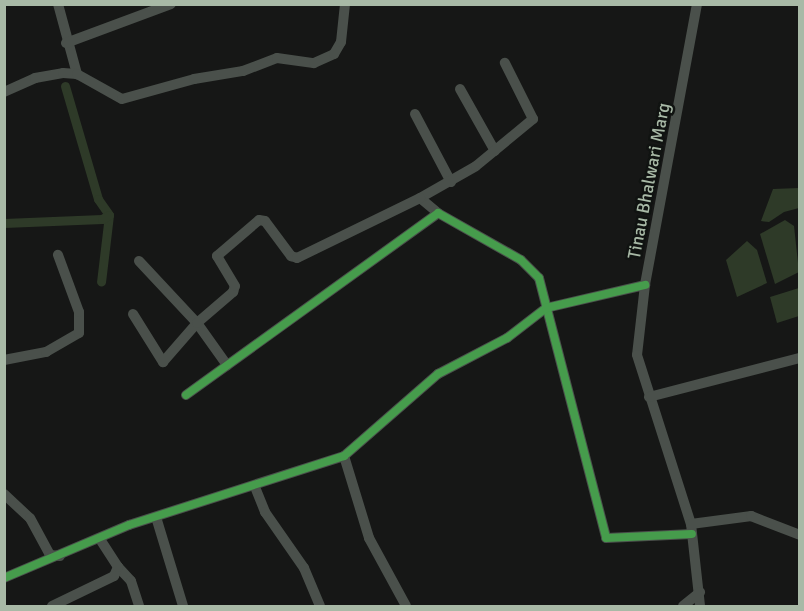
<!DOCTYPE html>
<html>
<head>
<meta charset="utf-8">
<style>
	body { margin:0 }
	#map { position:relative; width:804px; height:611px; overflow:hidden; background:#161716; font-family:Signika,sans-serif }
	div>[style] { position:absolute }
	.water>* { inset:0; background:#2e3a28 }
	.canal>* { height:9px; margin:-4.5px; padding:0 4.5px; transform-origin:4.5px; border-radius:4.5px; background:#2e3a28 }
	.minor>* { height:10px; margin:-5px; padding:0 5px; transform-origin:5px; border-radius:5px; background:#4a504b }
	.cycleway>* { height:8px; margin:-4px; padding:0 4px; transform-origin:4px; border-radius:4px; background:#469c4c }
	span { translate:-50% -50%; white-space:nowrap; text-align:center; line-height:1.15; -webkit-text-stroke:5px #101311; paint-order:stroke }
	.street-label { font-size:18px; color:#a8b9a6 }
	.frame { position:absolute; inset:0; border:6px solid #a8b9a6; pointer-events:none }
</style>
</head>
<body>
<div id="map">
	<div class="water">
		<i style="clip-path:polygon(799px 188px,799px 208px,784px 212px,769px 222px,761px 221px,773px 189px)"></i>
		<i style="clip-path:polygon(785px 220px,794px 226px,799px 272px,775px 284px,760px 234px)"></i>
		<i style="clip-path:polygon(747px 241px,757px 250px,767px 283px,737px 297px,726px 260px)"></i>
		<i style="clip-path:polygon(799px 288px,799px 316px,777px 323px,770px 297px)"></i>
	</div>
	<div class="canal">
		<i style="left:65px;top:86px;width:118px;rotate:73.7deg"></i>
		<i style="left:98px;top:199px;width:19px;rotate:55deg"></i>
		<i style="left:109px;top:215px;width:67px;rotate:96.8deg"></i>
		<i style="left:4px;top:223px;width:98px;rotate:-2.3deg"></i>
		<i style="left:102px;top:219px;width:8px;rotate:-30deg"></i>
	</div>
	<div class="minor">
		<i style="left:58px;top:4px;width:73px;rotate:74.8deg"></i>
		<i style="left:697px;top:4px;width:286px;rotate:100.5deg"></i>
		<i style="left:645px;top:285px;width:70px;rotate:96.5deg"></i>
		<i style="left:637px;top:355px;width:177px;rotate:72.3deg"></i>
		<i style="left:691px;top:524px;width:82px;rotate:83.7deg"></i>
		<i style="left:66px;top:43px;width:112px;rotate:-20.4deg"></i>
		<i style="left:460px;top:89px;width:71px;rotate:60.6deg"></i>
		<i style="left:4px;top:92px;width:34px;rotate:-24deg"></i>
		<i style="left:35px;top:78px;width:28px;rotate:-10deg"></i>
		<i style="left:63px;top:73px;width:14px;rotate:4deg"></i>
		<i style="left:77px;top:74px;width:51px;rotate:29.1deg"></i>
		<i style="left:122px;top:99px;width:75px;rotate:-15.5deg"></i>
		<i style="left:194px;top:79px;width:50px;rotate:-9.3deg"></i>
		<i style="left:243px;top:71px;width:36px;rotate:-21deg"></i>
		<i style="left:277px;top:58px;width:37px;rotate:8deg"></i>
		<i style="left:314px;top:63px;width:22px;rotate:-24deg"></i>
		<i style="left:334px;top:54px;width:14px;rotate:-60deg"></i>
		<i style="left:341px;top:42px;width:38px;rotate:-84deg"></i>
		<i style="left:415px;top:114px;width:77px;rotate:62.1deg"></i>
		<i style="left:438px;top:213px;width:23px;rotate:-140deg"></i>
		<i style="left:420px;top:198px;width:64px;rotate:-29.7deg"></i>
		<i style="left:476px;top:166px;width:74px;rotate:-39.5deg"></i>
		<i style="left:533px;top:119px;width:63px;rotate:-116.6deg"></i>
		<i style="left:139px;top:261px;width:85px;rotate:46.9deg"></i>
		<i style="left:197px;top:323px;width:52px;rotate:54.5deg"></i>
		<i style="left:133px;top:314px;width:57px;rotate:58deg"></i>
		<i style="left:163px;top:362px;width:52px;rotate:-48.9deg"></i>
		<i style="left:197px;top:323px;width:48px;rotate:-40.7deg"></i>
		<i style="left:233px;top:292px;width:6px;rotate:-72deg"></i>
		<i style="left:235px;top:286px;width:35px;rotate:-121deg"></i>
		<i style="left:217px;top:256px;width:55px;rotate:-40.6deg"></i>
		<i style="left:259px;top:220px;width:6px;rotate:9deg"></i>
		<i style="left:265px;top:221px;width:44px;rotate:53.4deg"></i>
		<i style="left:291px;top:256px;width:6px;rotate:18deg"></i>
		<i style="left:297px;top:258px;width:137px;rotate:-26deg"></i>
		<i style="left:4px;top:360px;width:43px;rotate:-10.8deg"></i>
		<i style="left:46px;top:352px;width:38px;rotate:-30deg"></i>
		<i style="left:79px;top:333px;width:21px;rotate:-90deg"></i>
		<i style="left:79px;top:312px;width:61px;rotate:-110.2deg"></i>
		<i style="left:186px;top:395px;width:311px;rotate:-35.8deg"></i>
		<i style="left:438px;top:213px;width:95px;rotate:29.5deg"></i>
		<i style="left:521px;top:260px;width:25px;rotate:45deg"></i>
		<i style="left:539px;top:278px;width:268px;rotate:75.5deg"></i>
		<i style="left:606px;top:538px;width:86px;rotate:-2.7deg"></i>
		<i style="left:649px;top:397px;width:156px;rotate:-14.5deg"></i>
		<i style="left:344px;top:456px;width:86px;rotate:73deg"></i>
		<i style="left:369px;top:538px;width:77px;rotate:61.4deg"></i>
		<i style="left:255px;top:487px;width:27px;rotate:68deg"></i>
		<i style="left:265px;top:512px;width:68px;rotate:55.1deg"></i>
		<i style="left:304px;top:568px;width:41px;rotate:67.2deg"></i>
		<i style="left:4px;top:494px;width:35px;rotate:43deg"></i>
		<i style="left:30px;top:518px;width:42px;rotate:61.6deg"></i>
		<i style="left:50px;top:555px;width:10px;rotate:6deg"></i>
		<i style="left:156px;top:517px;width:93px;rotate:73.1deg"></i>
		<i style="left:691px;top:524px;width:61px;rotate:-7.6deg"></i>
		<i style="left:751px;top:516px;width:53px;rotate:21.2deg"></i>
		<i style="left:118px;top:567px;width:19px;rotate:47deg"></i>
		<i style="left:131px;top:581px;width:26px;rotate:72deg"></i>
		<i style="left:4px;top:578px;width:136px;rotate:-23deg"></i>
		<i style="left:129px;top:525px;width:226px;rotate:-17.8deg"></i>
		<i style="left:344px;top:456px;width:125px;rotate:-41.1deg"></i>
		<i style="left:438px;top:374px;width:78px;rotate:-27.6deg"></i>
		<i style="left:507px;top:338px;width:49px;rotate:-37.6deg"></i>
		<i style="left:546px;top:308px;width:102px;rotate:-13.1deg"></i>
		<i style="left:52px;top:606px;width:69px;rotate:-25.8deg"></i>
		<i style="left:114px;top:576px;width:10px;rotate:-66deg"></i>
		<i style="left:118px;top:567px;width:33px;rotate:-123deg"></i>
		<i style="left:683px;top:606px;width:22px;rotate:-39deg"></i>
	</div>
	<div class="cycleway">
		<i style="left:186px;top:395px;width:311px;rotate:-35.8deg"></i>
		<i style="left:438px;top:213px;width:95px;rotate:29.5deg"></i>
		<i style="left:521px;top:260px;width:25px;rotate:45deg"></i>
		<i style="left:539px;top:278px;width:268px;rotate:75.5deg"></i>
		<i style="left:606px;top:538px;width:86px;rotate:-2.7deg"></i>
		<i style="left:4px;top:578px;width:136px;rotate:-23deg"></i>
		<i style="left:129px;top:525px;width:226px;rotate:-17.8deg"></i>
		<i style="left:344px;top:456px;width:125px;rotate:-41.1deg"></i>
		<i style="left:438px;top:374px;width:78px;rotate:-27.6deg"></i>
		<i style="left:507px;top:338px;width:49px;rotate:-37.6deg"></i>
		<i style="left:546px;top:308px;width:102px;rotate:-13.1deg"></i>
	</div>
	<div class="street-label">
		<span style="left:649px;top:181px;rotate:-79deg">Tinau Bhalwari Marg</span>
	</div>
	<div class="frame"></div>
</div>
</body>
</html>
